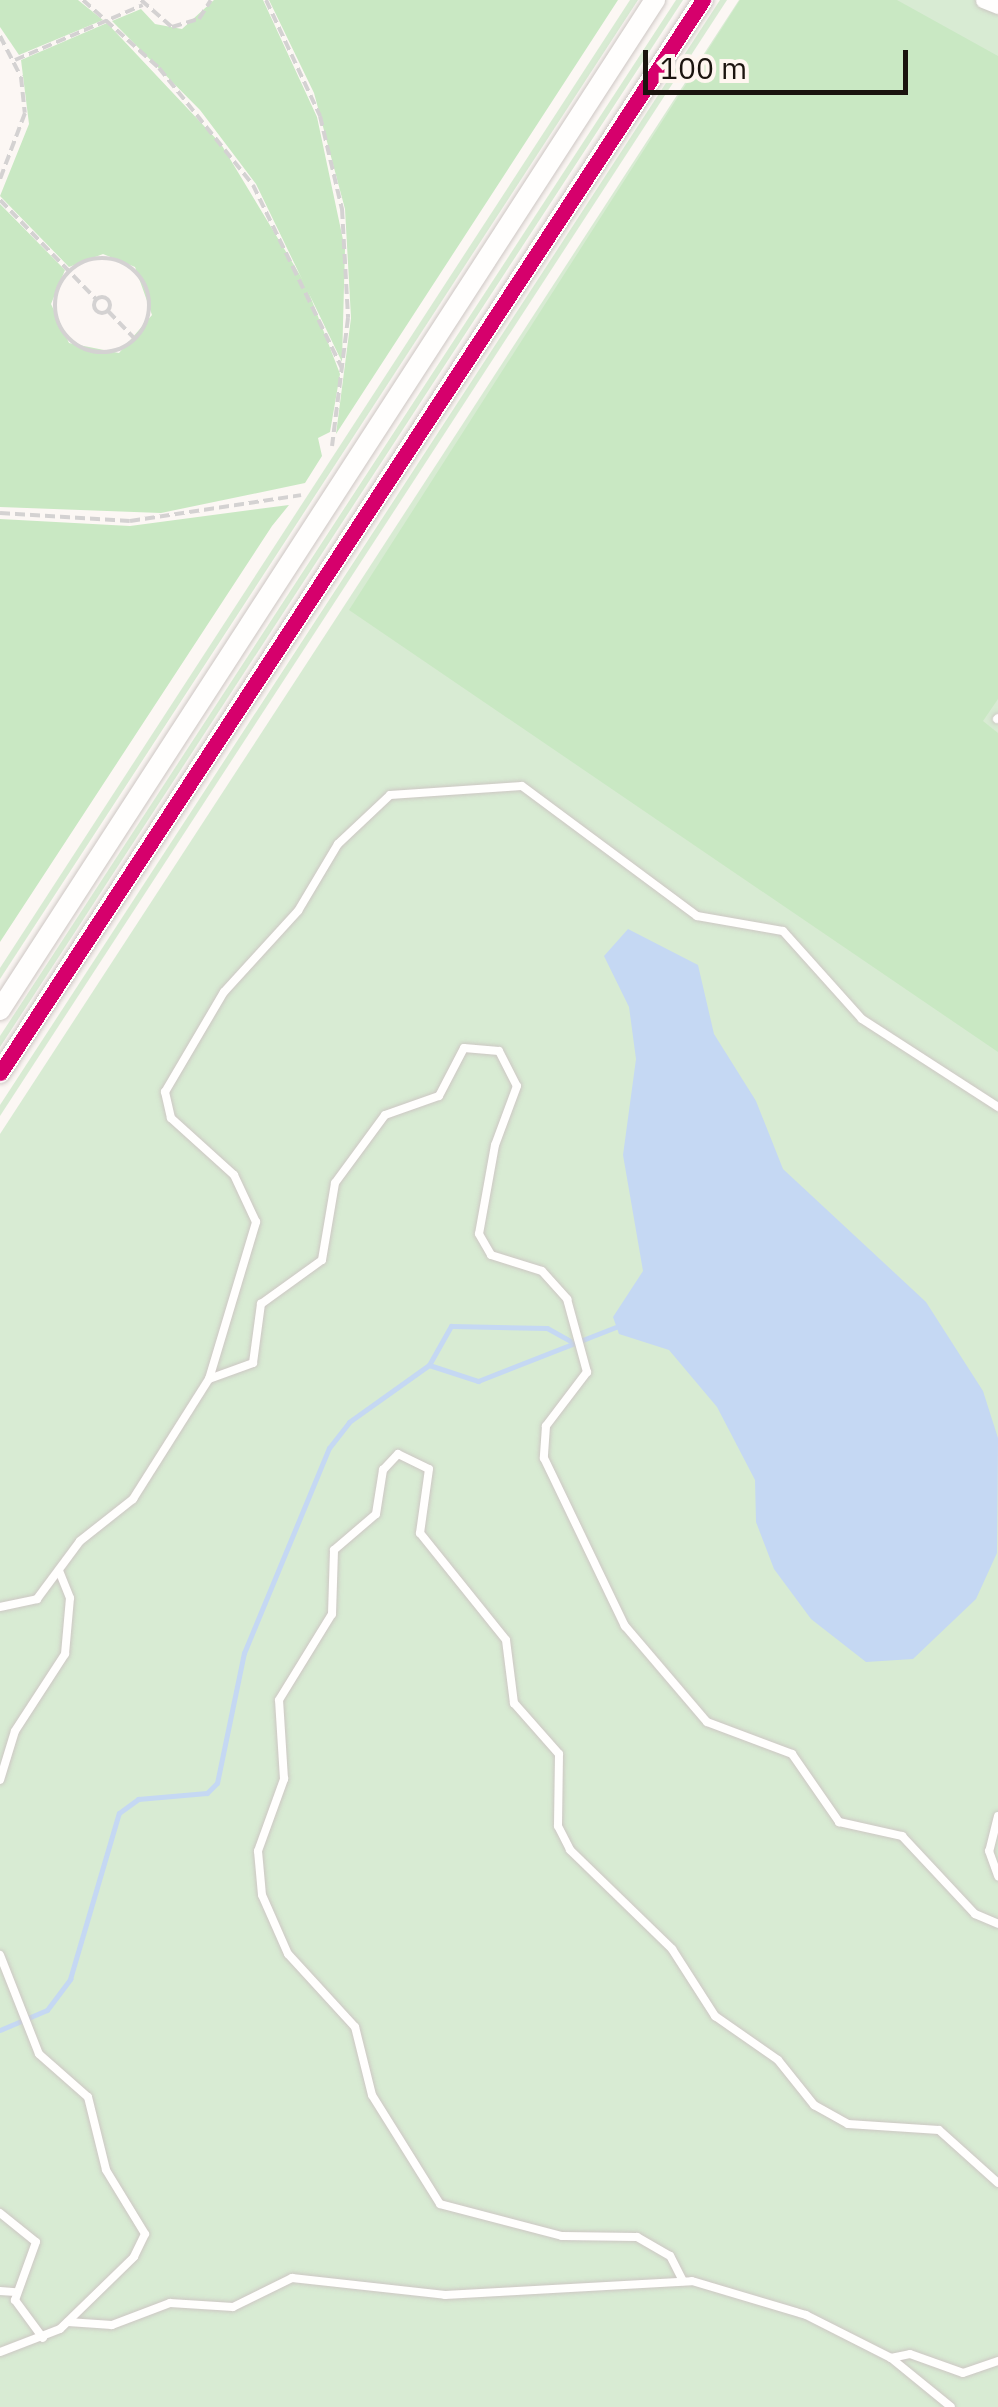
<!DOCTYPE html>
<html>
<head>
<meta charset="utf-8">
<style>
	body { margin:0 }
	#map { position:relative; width:998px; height:2407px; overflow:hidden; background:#fcf7f4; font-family:"IBM Plex Sans",sans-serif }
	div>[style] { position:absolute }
	.green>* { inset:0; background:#d8ebd3 }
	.forest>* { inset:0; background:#c9e8c3 }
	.water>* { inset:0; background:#c5d8f3 }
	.stream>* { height:5px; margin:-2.5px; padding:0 2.5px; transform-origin:2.5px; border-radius:2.5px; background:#c5d8f3 }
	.path>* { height:4px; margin-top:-2px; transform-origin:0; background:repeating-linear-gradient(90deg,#d4d2d2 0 10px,transparent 0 15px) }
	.path>.ring { margin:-2px; padding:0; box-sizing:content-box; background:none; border:4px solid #d4d2d2; border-radius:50% }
	.roads { filter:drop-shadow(0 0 2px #cdc7c4) drop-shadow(0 0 2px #cdc7c4) }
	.service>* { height:8px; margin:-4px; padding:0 4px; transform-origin:4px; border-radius:4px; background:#fffefd }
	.minor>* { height:15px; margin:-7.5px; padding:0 7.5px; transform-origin:7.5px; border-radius:7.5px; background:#fffefd }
	.tertiary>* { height:20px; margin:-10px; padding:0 10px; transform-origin:10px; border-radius:10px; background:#fffefd }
	.cycleway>* { height:15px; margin:-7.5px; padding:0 7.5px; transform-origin:7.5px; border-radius:7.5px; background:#d6006c }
	span { translate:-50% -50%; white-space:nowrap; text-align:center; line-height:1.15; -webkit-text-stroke:8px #fff6f0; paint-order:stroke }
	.scale { position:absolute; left:643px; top:50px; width:265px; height:45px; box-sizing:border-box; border:5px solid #1b140f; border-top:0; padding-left:12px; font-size:30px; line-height:35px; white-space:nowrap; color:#1b140f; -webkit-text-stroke:8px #fff6f0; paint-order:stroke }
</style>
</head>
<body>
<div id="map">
	<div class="green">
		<i style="clip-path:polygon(630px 0,638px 0,0 979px,0 968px)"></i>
		<i style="clip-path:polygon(676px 0,683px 0,0 1047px,0 1036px)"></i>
		<i style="clip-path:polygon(720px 0,727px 0,0 1116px,0 1105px)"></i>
		<i style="clip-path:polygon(739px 0,998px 0,998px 2407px,0 2407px,0 1134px)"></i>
	</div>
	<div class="forest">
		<i style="clip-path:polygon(0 0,78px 0,103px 20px,19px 55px,0 27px)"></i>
		<i style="clip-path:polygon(214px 0,263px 0,317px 117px,345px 249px,342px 362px,256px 184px,200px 110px,112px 21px,141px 9px,155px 24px,182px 29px)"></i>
		<i style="clip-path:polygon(269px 0,618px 0,336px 434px,351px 318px,345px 209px,314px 93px)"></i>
		<i style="clip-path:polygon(740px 0,897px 0,998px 56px,998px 699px,983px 721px,998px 733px,998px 1052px,349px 610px)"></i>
		<i style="clip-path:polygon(107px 23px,221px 144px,306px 285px,340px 374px,330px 432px,318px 438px,322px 456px,305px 483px,161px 513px,0 507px,0 204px,65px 270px,51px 304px,69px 343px,119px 353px,152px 315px,135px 267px,103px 254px,69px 267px,0 196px,29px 124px,21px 60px)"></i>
		<i style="clip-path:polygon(289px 505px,272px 526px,0 942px,0 519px,130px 526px)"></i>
	</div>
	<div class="water">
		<i style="clip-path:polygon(628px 929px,698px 965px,714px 1034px,756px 1101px,783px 1169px,926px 1302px,983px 1391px,998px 1438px,997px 1553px,976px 1599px,913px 1659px,866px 1662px,811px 1619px,774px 1569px,756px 1522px,755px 1480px,717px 1407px,669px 1350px,619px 1334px,613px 1317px,643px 1271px,623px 1155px,636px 1059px,629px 1007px,604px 956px)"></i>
	</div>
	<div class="stream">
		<i style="left:429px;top:1365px;width:45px;rotate:-60.6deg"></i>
		<i style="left:451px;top:1326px;width:96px;rotate:1.2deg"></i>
		<i style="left:547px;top:1328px;width:26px;rotate:29deg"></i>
		<i style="left:0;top:2030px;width:51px;rotate:-23.1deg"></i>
		<i style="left:47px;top:2010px;width:39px;rotate:-53deg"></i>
		<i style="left:70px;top:1979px;width:173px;rotate:-73.6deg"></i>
		<i style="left:119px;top:1813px;width:24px;rotate:-36deg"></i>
		<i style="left:138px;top:1799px;width:69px;rotate:-5deg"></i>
		<i style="left:207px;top:1793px;width:14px;rotate:-45deg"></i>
		<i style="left:217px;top:1783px;width:133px;rotate:-78.3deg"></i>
		<i style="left:244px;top:1653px;width:222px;rotate:-67.5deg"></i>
		<i style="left:329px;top:1448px;width:33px;rotate:-52deg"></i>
		<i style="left:349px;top:1422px;width:98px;rotate:-35.5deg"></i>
		<i style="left:429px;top:1365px;width:52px;rotate:18.1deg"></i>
		<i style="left:478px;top:1381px;width:148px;rotate:-21.4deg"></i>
	</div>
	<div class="path">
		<i style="left:83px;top:0;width:102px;rotate:41.8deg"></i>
		<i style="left:159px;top:68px;width:150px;rotate:51.2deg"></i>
		<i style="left:253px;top:185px;width:203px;rotate:64.1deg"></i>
		<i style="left:141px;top:0;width:41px;rotate:41.1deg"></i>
		<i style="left:172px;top:27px;width:28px;rotate:-17deg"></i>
		<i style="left:199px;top:19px;width:22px;rotate:-58deg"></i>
		<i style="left:266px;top:0;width:128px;rotate:65deg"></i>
		<i style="left:320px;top:116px;width:96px;rotate:76.7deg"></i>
		<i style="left:342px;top:209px;width:109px;rotate:86.8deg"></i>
		<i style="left:348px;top:318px;width:129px;rotate:97.1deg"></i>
		<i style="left:0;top:36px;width:46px;rotate:62.9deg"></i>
		<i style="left:21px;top:77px;width:36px;rotate:84deg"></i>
		<i style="left:25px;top:113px;width:71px;rotate:110.7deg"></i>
		<i style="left:15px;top:60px;width:139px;rotate:-23.3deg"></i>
		<i style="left:0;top:200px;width:138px;rotate:45.9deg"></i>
		<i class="ring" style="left:55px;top:258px;width:90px;height:90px"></i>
		<i class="ring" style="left:94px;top:297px;width:12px;height:12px"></i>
		<i style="left:108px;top:311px;width:39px;rotate:46deg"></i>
		<i style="left:0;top:513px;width:130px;rotate:3.5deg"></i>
		<i style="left:130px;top:521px;width:173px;rotate:-8.6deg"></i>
	</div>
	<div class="roads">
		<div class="service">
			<i style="left:997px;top:719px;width:1px;rotate:-45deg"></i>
			<i style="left:209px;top:1379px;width:47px;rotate:-20deg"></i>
			<i style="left:253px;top:1363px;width:60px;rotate:-82.3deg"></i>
			<i style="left:261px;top:1304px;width:75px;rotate:-35.8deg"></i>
			<i style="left:322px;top:1260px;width:78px;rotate:-80.4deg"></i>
			<i style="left:335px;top:1183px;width:84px;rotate:-53.7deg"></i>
			<i style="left:385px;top:1115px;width:57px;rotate:-19.4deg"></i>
			<i style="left:439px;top:1096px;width:54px;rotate:-62.5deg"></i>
			<i style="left:464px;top:1048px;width:35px;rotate:5deg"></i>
			<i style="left:499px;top:1051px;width:39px;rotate:63deg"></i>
			<i style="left:517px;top:1086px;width:63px;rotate:110.4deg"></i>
			<i style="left:495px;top:1145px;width:90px;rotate:100.2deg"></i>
			<i style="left:479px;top:1234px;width:24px;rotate:60deg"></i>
			<i style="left:491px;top:1255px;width:53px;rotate:17.4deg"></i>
			<i style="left:542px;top:1271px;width:38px;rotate:48deg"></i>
			<i style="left:567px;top:1299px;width:76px;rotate:74.7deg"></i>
			<i style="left:587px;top:1372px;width:68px;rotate:127.2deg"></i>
			<i style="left:546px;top:1426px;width:32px;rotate:94deg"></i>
			<i style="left:544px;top:1458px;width:187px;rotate:64.3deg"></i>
			<i style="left:625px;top:1626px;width:126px;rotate:49.5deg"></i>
			<i style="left:707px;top:1722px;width:91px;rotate:20.6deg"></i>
			<i style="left:792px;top:1754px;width:83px;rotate:55.3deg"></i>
			<i style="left:839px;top:1822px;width:65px;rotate:12.5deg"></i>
			<i style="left:902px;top:1836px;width:107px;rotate:46.9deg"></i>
			<i style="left:975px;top:1914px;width:25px;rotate:23deg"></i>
			<i style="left:0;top:1607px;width:38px;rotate:-12deg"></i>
			<i style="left:37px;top:1599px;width:72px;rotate:-53.4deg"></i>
			<i style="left:80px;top:1541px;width:68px;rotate:-38.4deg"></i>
			<i style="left:133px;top:1499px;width:142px;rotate:-57.7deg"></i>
			<i style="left:209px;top:1379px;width:164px;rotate:-73.3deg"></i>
			<i style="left:256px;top:1222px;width:52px;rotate:-115.1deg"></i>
			<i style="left:234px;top:1175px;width:85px;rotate:-137.9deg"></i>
			<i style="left:171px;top:1118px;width:27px;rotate:-103deg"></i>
			<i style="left:165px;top:1092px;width:116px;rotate:-59.5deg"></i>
			<i style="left:224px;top:992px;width:110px;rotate:-47.6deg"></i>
			<i style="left:298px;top:911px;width:78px;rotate:-59.2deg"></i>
			<i style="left:338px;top:844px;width:71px;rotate:-43.3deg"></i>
			<i style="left:390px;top:795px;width:132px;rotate:-3.9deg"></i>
			<i style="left:522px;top:786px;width:218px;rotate:36.6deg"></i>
			<i style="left:697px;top:916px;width:87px;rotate:9.9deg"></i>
			<i style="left:783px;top:931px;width:118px;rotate:48.1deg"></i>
			<i style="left:862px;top:1019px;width:162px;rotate:32.9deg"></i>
			<i style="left:0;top:1780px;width:51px;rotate:-73deg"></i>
			<i style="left:15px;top:1731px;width:92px;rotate:-57deg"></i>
			<i style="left:65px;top:1654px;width:56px;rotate:-84.9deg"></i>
			<i style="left:70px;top:1598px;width:29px;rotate:-112deg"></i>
			<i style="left:998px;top:1816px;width:36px;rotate:104deg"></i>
			<i style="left:989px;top:1851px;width:27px;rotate:70deg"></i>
			<i style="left:0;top:1955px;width:106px;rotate:68.5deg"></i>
			<i style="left:39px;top:2054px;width:65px;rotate:41.3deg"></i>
			<i style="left:88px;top:2097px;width:75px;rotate:76.1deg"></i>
			<i style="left:106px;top:2170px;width:75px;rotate:58.6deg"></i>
			<i style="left:145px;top:2234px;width:25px;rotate:116deg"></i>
			<i style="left:134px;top:2257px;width:103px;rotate:135.8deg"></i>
			<i style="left:60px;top:2329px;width:64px;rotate:159deg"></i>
			<i style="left:0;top:2213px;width:46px;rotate:38.9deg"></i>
			<i style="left:36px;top:2242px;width:62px;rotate:109.9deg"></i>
			<i style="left:15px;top:2300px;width:47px;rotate:53.6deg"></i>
			<i style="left:683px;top:2281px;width:28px;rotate:-117deg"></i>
			<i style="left:670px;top:2256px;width:38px;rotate:-150deg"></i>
			<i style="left:637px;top:2237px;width:75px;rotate:-179.2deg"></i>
			<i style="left:562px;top:2236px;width:126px;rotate:-165.3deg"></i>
			<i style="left:440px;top:2204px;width:128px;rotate:-122deg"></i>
			<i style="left:372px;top:2095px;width:70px;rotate:-104deg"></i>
			<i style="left:355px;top:2027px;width:99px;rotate:-132.5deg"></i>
			<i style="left:288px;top:1954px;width:64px;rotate:-113.8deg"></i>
			<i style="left:262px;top:1895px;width:44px;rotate:-95.2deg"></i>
			<i style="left:258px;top:1851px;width:77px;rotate:-70.1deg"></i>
			<i style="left:284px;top:1779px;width:79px;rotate:-93.6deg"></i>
			<i style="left:279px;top:1700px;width:101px;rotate:-58.4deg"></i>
			<i style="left:332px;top:1614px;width:64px;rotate:-88.2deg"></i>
			<i style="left:334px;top:1550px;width:55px;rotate:-40.6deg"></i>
			<i style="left:376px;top:1514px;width:45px;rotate:-81deg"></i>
			<i style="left:383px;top:1470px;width:22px;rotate:-47deg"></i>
			<i style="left:398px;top:1454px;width:34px;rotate:26deg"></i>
			<i style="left:429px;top:1469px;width:65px;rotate:98deg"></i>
			<i style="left:420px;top:1533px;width:137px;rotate:51.2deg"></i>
			<i style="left:506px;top:1640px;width:64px;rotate:82.8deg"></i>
			<i style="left:514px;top:1703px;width:68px;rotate:48.6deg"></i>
			<i style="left:559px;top:1754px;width:72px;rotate:90.8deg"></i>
			<i style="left:558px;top:1826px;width:27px;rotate:63deg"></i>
			<i style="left:570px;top:1850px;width:142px;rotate:44.1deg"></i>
			<i style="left:672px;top:1949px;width:80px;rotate:57.3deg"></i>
			<i style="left:715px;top:2016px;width:77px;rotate:34.9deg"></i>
			<i style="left:778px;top:2060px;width:58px;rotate:51.3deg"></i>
			<i style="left:814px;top:2105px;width:39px;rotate:29deg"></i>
			<i style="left:848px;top:2124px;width:91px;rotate:3.8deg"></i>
			<i style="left:939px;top:2130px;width:79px;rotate:41.9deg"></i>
			<i style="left:0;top:2291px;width:16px;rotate:4deg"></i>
			<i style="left:68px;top:2322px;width:44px;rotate:3.9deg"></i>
			<i style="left:112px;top:2325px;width:62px;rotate:-20.8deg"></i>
			<i style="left:170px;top:2303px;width:63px;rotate:3.6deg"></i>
			<i style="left:233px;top:2307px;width:66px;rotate:-26.2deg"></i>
			<i style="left:292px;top:2278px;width:154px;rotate:6.3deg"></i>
			<i style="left:445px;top:2295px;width:247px;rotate:-3.2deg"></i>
			<i style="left:692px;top:2281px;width:119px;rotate:16.6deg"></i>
			<i style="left:806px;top:2315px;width:95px;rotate:26.8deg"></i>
			<i style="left:891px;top:2358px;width:77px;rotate:39.2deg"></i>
			<i style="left:891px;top:2358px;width:19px;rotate:-12deg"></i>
			<i style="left:910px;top:2354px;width:56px;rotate:19.7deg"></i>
			<i style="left:963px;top:2373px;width:37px;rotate:-19deg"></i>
		</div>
		<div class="minor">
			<i style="left:983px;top:0;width:16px;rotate:22deg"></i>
		</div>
		<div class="tertiary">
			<i style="left:0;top:1010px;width:1204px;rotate:-57.04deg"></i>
			<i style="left:0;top:1073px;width:1283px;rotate:-56.77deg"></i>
		</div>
	</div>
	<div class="cycleway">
		<i style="left:0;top:1073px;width:1283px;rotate:-56.77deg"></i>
	</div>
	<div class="scale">100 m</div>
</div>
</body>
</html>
